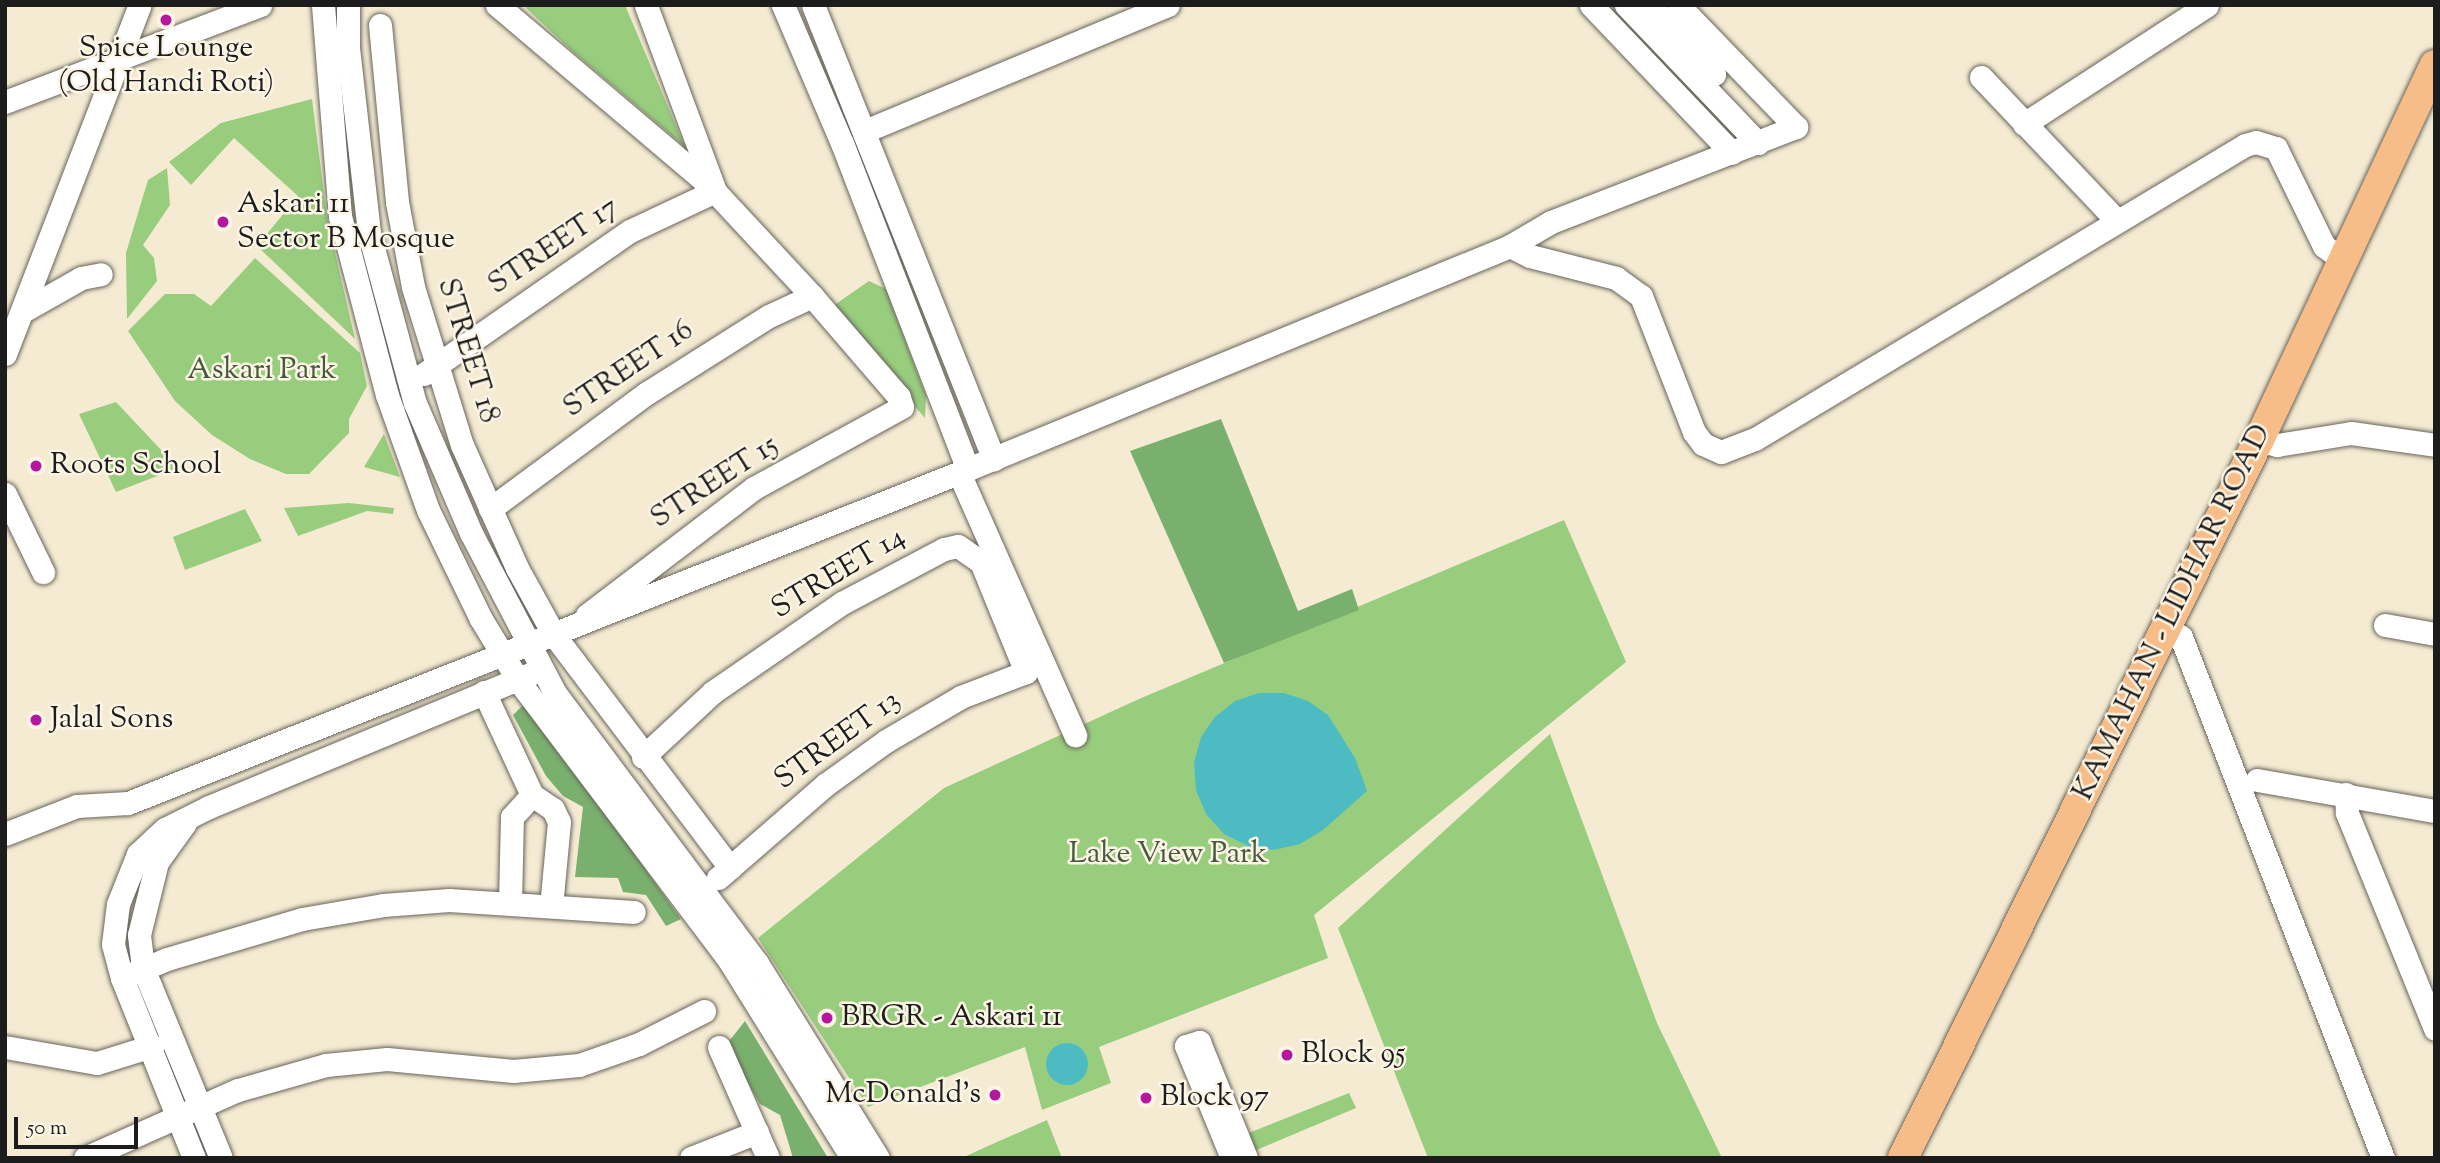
<!DOCTYPE html>
<html>
<head>
<meta charset="utf-8">
<style>
	body { margin:0 }
	#map { position:relative; width:2440px; height:1163px; overflow:hidden; background:#f4ebd2; font-family:"Sorts Mill Goudy",serif }
	div>[style] { position:absolute }
	.green>* { inset:0; background:#98cd7e }
	.forest>* { inset:0; background:#7ab06d }
	.water>* { inset:0; background:#4dbbc2 }
	.round { border-radius:50% }
	.roads { filter:drop-shadow(0 0 2px #68645c) drop-shadow(0 0 2px #68645c) }
	.minor>* { height:23px; margin:-11.5px; padding:0 11.5px; transform-origin:11.5px; border-radius:11.5px; background:#fff }
	.major>* { height:30px; margin:-15px; padding:0 15px; transform-origin:15px; border-radius:15px; background:#f7bd88 }
	.dots>* { width:19px; height:19px; translate:-50% -50%; box-sizing:border-box; border:4px solid #fcf5e5; border-radius:50% }
	span { translate:-50% -50%; white-space:nowrap; text-align:center; line-height:1.15; -webkit-text-stroke:5px #fcf5e5; paint-order:stroke }
	.poi-label { font-size:30px; color:#1c1c1c }
	.left { translate:0 -50%; text-align:left }
	.right { translate:-100% -50%; text-align:right }
	.street-label { font-size:30px; color:#1c1c1c }
	.park-label { font-size:30px; color:#475a3e }
	.frame { position:absolute; inset:0; border:7px solid #1c1c1c; pointer-events:none }
	.scale { position:absolute; left:14px; top:1117px; width:124px; height:32px; box-sizing:border-box; border:4px solid #1c1c1c; border-top:0; padding-left:9px; font-size:21px; line-height:24px; white-space:nowrap; color:#1c1c1c; -webkit-text-stroke:5px #fcf5e5; paint-order:stroke }
</style>
</head>
<body>
<div id="map">
	<div class="green">
		<i style="clip-path:polygon(528px 5px,625px 5px,685px 147px,571px 50px,526px 8px)"></i>
		<i style="clip-path:polygon(312px 99px,327px 218px,355px 339px,257px 246px,298px 196px,234px 138px,191px 185px,169px 162px,221px 123px)"></i>
		<i style="clip-path:polygon(167px 168px,170px 205px,143px 245px,154px 258px,157px 281px,127px 319px,126px 253px,148px 180px)"></i>
		<i style="clip-path:polygon(255px 258px,360px 353px,367px 386px,349px 419px,349px 433px,309px 474px,286px 474px,250px 459px,212px 435px,175px 401px,128px 331px,165px 294px,194px 294px,211px 306px)"></i>
		<i style="clip-path:polygon(869px 281px,886px 289px,926px 396px,925px 418px,830px 308px)"></i>
		<i style="clip-path:polygon(116px 402px,178px 468px,116px 492px,79px 414px)"></i>
		<i style="clip-path:polygon(384px 434px,400px 477px,364px 467px)"></i>
		<i style="clip-path:polygon(349px 503px,394px 508px,393px 514px,367px 511px,298px 536px,284px 508px)"></i>
		<i style="clip-path:polygon(245px 509px,262px 541px,185px 570px,173px 537px)"></i>
		<i style="clip-path:polygon(1564px 520px,1626px 662px,1314px 915px,1328px 958px,1099px 1047px,1111px 1083px,1042px 1110px,1025px 1047px,868px 1107px,758px 938px,944px 788px,1139px 699px)"></i>
		<i style="clip-path:polygon(1550px 734px,1657px 1023px,1722px 1158px,1428px 1158px,1338px 928px)"></i>
		<i style="clip-path:polygon(1349px 1093px,1356px 1108px,1254px 1151px,1246px 1134px)"></i>
		<i style="clip-path:polygon(1047px 1120px,1062px 1158px,962px 1158px,988px 1146px)"></i>
	</div>
	<div class="forest">
		<i style="clip-path:polygon(1221px 419px,1298px 611px,1352px 589px,1359px 610px,1224px 663px,1130px 451px)"></i>
		<i style="clip-path:polygon(526px 702px,681px 919px,666px 926px,646px 895px,623px 892px,618px 878px,575px 877px,583px 807px,563px 796px,546px 776px,513px 715px)"></i>
		<i style="clip-path:polygon(745px 1021px,828px 1158px,793px 1158px,780px 1115px,760px 1104px,726px 1045px)"></i>
	</div>
	<div class="water">
		<i style="clip-path:polygon(1259px 693px,1284px 693px,1308px 701px,1328px 715px,1355px 758px,1367px 791px,1323px 830px,1300px 844px,1274px 850px,1248px 846px,1224px 834px,1206px 814px,1196px 790px,1194px 763px,1201px 737px,1215px 717px,1235px 701px)"></i>
		<i class="round" style="left:1046px;top:1043px;width:42px;height:42px"></i>
	</div>
	<div class="roads">
		<div class="minor">
			<i style="left:323px;top:5px;width:212px;rotate:85.4deg"></i>
			<i style="left:340px;top:216px;width:185px;rotate:75.3deg"></i>
			<i style="left:387px;top:395px;width:122px;rotate:70.4deg"></i>
			<i style="left:428px;top:510px;width:121px;rotate:64.1deg"></i>
			<i style="left:481px;top:619px;width:71px;rotate:58.8deg"></i>
			<i style="left:518px;top:680px;width:347px;rotate:53deg"></i>
			<i style="left:727px;top:957px;width:237px;rotate:58.1deg"></i>
			<i style="left:348px;top:5px;width:43px;rotate:90deg"></i>
			<i style="left:348px;top:48px;width:186px;rotate:83.5deg"></i>
			<i style="left:369px;top:233px;width:176px;rotate:74.9deg"></i>
			<i style="left:415px;top:403px;width:142px;rotate:66.7deg"></i>
			<i style="left:471px;top:533px;width:181px;rotate:62.3deg"></i>
			<i style="left:555px;top:693px;width:337px;rotate:53.2deg"></i>
			<i style="left:757px;top:963px;width:229px;rotate:58.2deg"></i>
			<i style="left:497px;top:5px;width:277px;rotate:40.3deg"></i>
			<i style="left:708px;top:184px;width:153px;rotate:47.1deg"></i>
			<i style="left:812px;top:296px;width:133px;rotate:49.3deg"></i>
			<i style="left:899px;top:397px;width:10px;rotate:73deg"></i>
			<i style="left:902px;top:407px;width:169px;rotate:151.3deg"></i>
			<i style="left:754px;top:488px;width:210px;rotate:142.7deg"></i>
			<i style="left:783px;top:5px;width:150px;rotate:66.9deg"></i>
			<i style="left:842px;top:143px;width:350px;rotate:68.9deg"></i>
			<i style="left:813px;top:5px;width:489px;rotate:68.3deg"></i>
			<i style="left:1591px;top:5px;width:204px;rotate:46.4deg"></i>
			<i style="left:1626px;top:5px;width:191px;rotate:46.3deg"></i>
			<i style="left:1649px;top:5px;width:95px;rotate:46.7deg"></i>
			<i style="left:380px;top:25px;width:178px;rotate:84.5deg"></i>
			<i style="left:397px;top:202px;width:86px;rotate:79.3deg"></i>
			<i style="left:413px;top:287px;width:165px;rotate:72.8deg"></i>
			<i style="left:462px;top:445px;width:135px;rotate:65.9deg"></i>
			<i style="left:517px;top:568px;width:77px;rotate:61.1deg"></i>
			<i style="left:554px;top:635px;width:292px;rotate:52.9deg"></i>
			<i style="left:1981px;top:77px;width:198px;rotate:46.6deg"></i>
			<i style="left:5px;top:102px;width:273px;rotate:-20.8deg"></i>
			<i style="left:2024px;top:124px;width:218px;rotate:-33deg"></i>
			<i style="left:865px;top:131px;width:328px;rotate:-22.6deg"></i>
			<i style="left:1510px;top:246px;width:48px;rotate:-30.3deg"></i>
			<i style="left:1551px;top:222px;width:263px;rotate:-21.2deg"></i>
			<i style="left:1796px;top:127px;width:170px;rotate:-134deg"></i>
			<i style="left:23px;top:311px;width:67px;rotate:-29.6deg"></i>
			<i style="left:81px;top:278px;width:20px;rotate:-11deg"></i>
			<i style="left:5px;top:354px;width:374px;rotate:-68.9deg"></i>
			<i style="left:424px;top:374px;width:251px;rotate:-34.8deg"></i>
			<i style="left:630px;top:231px;width:94px;rotate:-25.2deg"></i>
			<i style="left:715px;top:191px;width:198px;rotate:-110.4deg"></i>
			<i style="left:2259px;top:440px;width:19px;rotate:16deg"></i>
			<i style="left:2277px;top:445px;width:75px;rotate:-9.2deg"></i>
			<i style="left:2351px;top:433px;width:85px;rotate:8.1deg"></i>
			<i style="left:959px;top:473px;width:287px;rotate:66.1deg"></i>
			<i style="left:5px;top:494px;width:87px;rotate:64deg"></i>
			<i style="left:490px;top:509px;width:195px;rotate:-36.5deg"></i>
			<i style="left:647px;top:393px;width:144px;rotate:-32.3deg"></i>
			<i style="left:769px;top:316px;width:47px;rotate:-24.9deg"></i>
			<i style="left:2385px;top:625px;width:51px;rotate:10.2deg"></i>
			<i style="left:2166px;top:627px;width:18px;rotate:34deg"></i>
			<i style="left:2181px;top:637px;width:559px;rotate:68.81deg"></i>
			<i style="left:484px;top:692px;width:114px;rotate:65deg"></i>
			<i style="left:643px;top:757px;width:96px;rotate:-42.9deg"></i>
			<i style="left:713px;top:692px;width:157px;rotate:-34.6deg"></i>
			<i style="left:842px;top:603px;width:115px;rotate:-27.9deg"></i>
			<i style="left:944px;top:549px;width:14px;rotate:-12deg"></i>
			<i style="left:958px;top:546px;width:28px;rotate:35deg"></i>
			<i style="left:981px;top:562px;width:119px;rotate:67.8deg"></i>
			<i style="left:1026px;top:672px;width:70px;rotate:159deg"></i>
			<i style="left:961px;top:697px;width:87px;rotate:149.6deg"></i>
			<i style="left:886px;top:741px;width:75px;rotate:144.2deg"></i>
			<i style="left:825px;top:785px;width:142px;rotate:139deg"></i>
			<i style="left:2257px;top:780px;width:181px;rotate:9.9deg"></i>
			<i style="left:2346px;top:794px;width:19px;rotate:87deg"></i>
			<i style="left:2347px;top:813px;width:233px;rotate:67.8deg"></i>
			<i style="left:185px;top:823px;width:48px;rotate:125.7deg"></i>
			<i style="left:157px;top:862px;width:75px;rotate:103.9deg"></i>
			<i style="left:139px;top:935px;width:33px;rotate:83deg"></i>
			<i style="left:143px;top:968px;width:205px;rotate:67.7deg"></i>
			<i style="left:5px;top:834px;width:77px;rotate:-21.3deg"></i>
			<i style="left:77px;top:806px;width:51px;rotate:-3.4deg"></i>
			<i style="left:128px;top:803px;width:904px;rotate:-21.68deg"></i>
			<i style="left:968px;top:469px;width:586px;rotate:-22.36deg"></i>
			<i style="left:1510px;top:246px;width:22px;rotate:27deg"></i>
			<i style="left:1530px;top:256px;width:89px;rotate:14.3deg"></i>
			<i style="left:1616px;top:278px;width:31px;rotate:36deg"></i>
			<i style="left:1641px;top:296px;width:146px;rotate:68.7deg"></i>
			<i style="left:1694px;top:432px;width:15px;rotate:53deg"></i>
			<i style="left:1703px;top:444px;width:20px;rotate:24deg"></i>
			<i style="left:1721px;top:452px;width:36px;rotate:-21deg"></i>
			<i style="left:1755px;top:439px;width:571px;rotate:-30.96deg"></i>
			<i style="left:2245px;top:145px;width:11px;rotate:-15deg"></i>
			<i style="left:2256px;top:142px;width:21px;rotate:17deg"></i>
			<i style="left:2276px;top:148px;width:109px;rotate:63.9deg"></i>
			<i style="left:2324px;top:246px;width:26px;rotate:37deg"></i>
			<i style="left:510px;top:903px;width:86px;rotate:-88.7deg"></i>
			<i style="left:512px;top:817px;width:30px;rotate:-48deg"></i>
			<i style="left:532px;top:795px;width:25px;rotate:34deg"></i>
			<i style="left:553px;top:809px;width:14px;rotate:65deg"></i>
			<i style="left:559px;top:822px;width:84px;rotate:95.4deg"></i>
			<i style="left:122px;top:978px;width:49px;rotate:-22.9deg"></i>
			<i style="left:167px;top:959px;width:141px;rotate:-16.5deg"></i>
			<i style="left:302px;top:919px;width:82px;rotate:-9.8deg"></i>
			<i style="left:383px;top:905px;width:66px;rotate:-4.3deg"></i>
			<i style="left:449px;top:900px;width:185px;rotate:3.7deg"></i>
			<i style="left:5px;top:1047px;width:93px;rotate:9.9deg"></i>
			<i style="left:97px;top:1063px;width:58px;rotate:-17.2deg"></i>
			<i style="left:719px;top:1047px;width:121px;rotate:66.2deg"></i>
			<i style="left:85px;top:1158px;width:167px;rotate:-24deg"></i>
			<i style="left:238px;top:1090px;width:91px;rotate:-15.9deg"></i>
			<i style="left:326px;top:1065px;width:61px;rotate:-5.6deg"></i>
			<i style="left:387px;top:1059px;width:127px;rotate:5.4deg"></i>
			<i style="left:513px;top:1071px;width:66px;rotate:-5.2deg"></i>
			<i style="left:579px;top:1065px;width:64px;rotate:-19.3deg"></i>
			<i style="left:639px;top:1044px;width:73px;rotate:-26.9deg"></i>
			<i style="left:194px;top:1158px;width:194px;rotate:-111.8deg"></i>
			<i style="left:122px;top:978px;width:35px;rotate:-105deg"></i>
			<i style="left:113px;top:944px;width:40px;rotate:-82.9deg"></i>
			<i style="left:118px;top:904px;width:54px;rotate:-68.2deg"></i>
			<i style="left:138px;top:854px;width:37px;rotate:-43deg"></i>
			<i style="left:165px;top:829px;width:49px;rotate:-26.6deg"></i>
			<i style="left:209px;top:807px;width:350px;rotate:-22.5deg"></i>
			<i style="left:691px;top:1158px;width:71px;rotate:-21.5deg"></i>
			<i style="left:1232px;top:1158px;width:121px;rotate:-112.3deg"></i>
			<i style="left:1186px;top:1046px;width:14px;rotate:-17deg"></i>
			<i style="left:1199px;top:1042px;width:125px;rotate:67.9deg"></i>
		</div>
		<div class="major">
			<i style="left:1903px;top:1158px;width:801px;rotate:-63.63deg"></i>
			<i style="left:2259px;top:440px;width:414px;rotate:-64.9deg"></i>
		</div>
	</div>
	<div class="dots">
		<i style="left:166px;top:20px;background:#b5179e"></i>
		<i style="left:223px;top:222px;background:#b5179e"></i>
		<i style="left:36px;top:466px;background:#b5179e"></i>
		<i style="left:36px;top:720px;background:#b5179e"></i>
		<i style="left:827px;top:1018px;background:#b5179e"></i>
		<i style="left:1287px;top:1055px;background:#b5179e"></i>
		<i style="left:995px;top:1095px;background:#b5179e"></i>
		<i style="left:1146px;top:1098px;background:#b5179e"></i>
	</div>
	<div class="poi-label">
		<span style="left:166px;top:66px">Spice Lounge<br>(Old Handi Roti)</span>
		<span class="left" style="left:237px;top:222px">Askari 11<br>Sector B Mosque</span>
		<span class="left" style="left:50px;top:466px">Roots School</span>
		<span class="left" style="left:50px;top:720px">Jalal Sons</span>
		<span class="left" style="left:841px;top:1018px">BRGR - Askari 11</span>
		<span class="left" style="left:1301px;top:1055px">Block 95</span>
		<span class="right" style="left:981px;top:1095px">McDonald's</span>
		<span class="left" style="left:1160px;top:1098px">Block 97</span>
	</div>
	<div class="street-label">
		<span style="left:554px;top:247px;rotate:-34deg">STREET 17</span>
		<span style="left:467px;top:351px;rotate:73deg">STREET 18</span>
		<span style="left:629px;top:370px;rotate:-34deg">STREET 16</span>
		<span style="left:715px;top:483px;rotate:-33deg">STREET 15</span>
		<span style="left:839px;top:574px;rotate:-31deg">STREET 14</span>
		<span style="left:2173px;top:613px;rotate:-64deg">KAMAHAN - LIDHAR ROAD</span>
		<span style="left:838px;top:741px;rotate:-36deg">STREET 13</span>
	</div>
	<div class="park-label">
		<span style="left:262px;top:371px">Askari Park</span>
		<span style="left:1168px;top:855px">Lake View Park</span>
	</div>
	<div class="frame"></div>
	<div class="scale">50 m</div>
</div>
</body>
</html>
